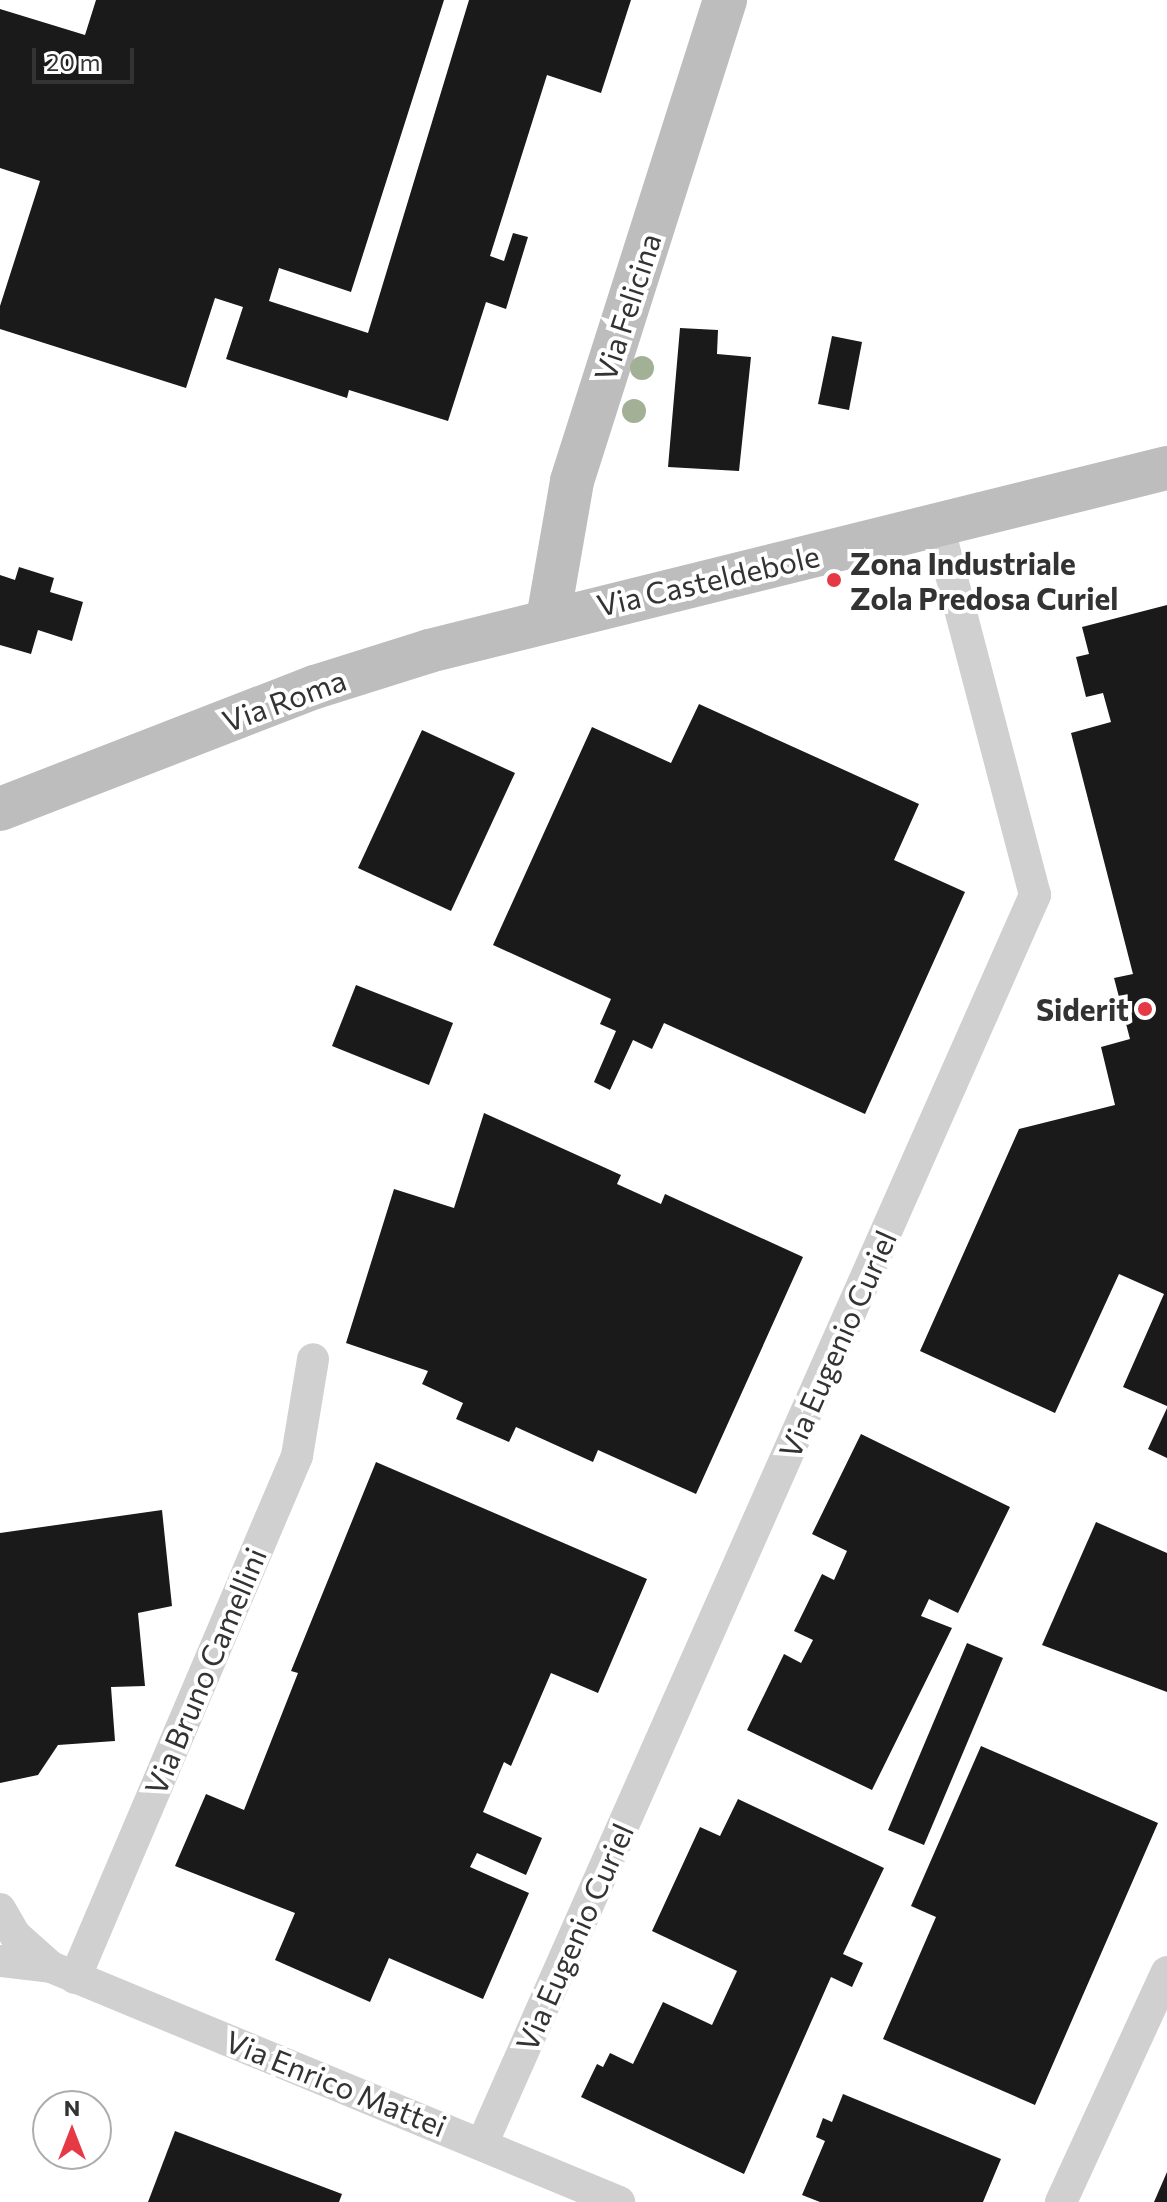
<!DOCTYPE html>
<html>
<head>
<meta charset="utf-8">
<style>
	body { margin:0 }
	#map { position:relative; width:1167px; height:2202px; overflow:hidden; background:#fff; font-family:Commissioner,sans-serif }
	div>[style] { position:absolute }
	.building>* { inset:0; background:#1a1a1a }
	.street>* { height:32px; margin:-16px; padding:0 16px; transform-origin:16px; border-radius:16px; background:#d0d0d0 }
	.secondary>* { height:44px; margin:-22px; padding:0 22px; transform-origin:22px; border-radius:22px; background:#bdbdbd }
	.trees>* { width:24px; height:24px; margin:-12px; border-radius:50%; background:#a2b095 }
	.dots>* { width:22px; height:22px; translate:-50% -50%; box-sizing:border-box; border:4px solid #fff; border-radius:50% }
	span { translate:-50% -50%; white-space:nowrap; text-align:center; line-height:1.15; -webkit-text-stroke:8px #fff; paint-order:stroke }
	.street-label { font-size:30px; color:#333 }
	.poi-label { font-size:30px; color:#333; font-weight:700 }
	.left { translate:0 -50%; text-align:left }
	.right { translate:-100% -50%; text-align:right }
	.north { position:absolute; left:32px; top:2090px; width:80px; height:80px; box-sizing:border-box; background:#fff; border:2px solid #adadad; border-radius:50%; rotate:0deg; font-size:22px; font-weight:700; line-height:32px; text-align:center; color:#333 }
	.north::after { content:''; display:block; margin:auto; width:28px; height:36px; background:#e63946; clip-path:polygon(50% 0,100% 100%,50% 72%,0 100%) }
	.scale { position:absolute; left:32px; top:48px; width:102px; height:36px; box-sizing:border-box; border:4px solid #333; border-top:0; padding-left:10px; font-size:24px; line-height:28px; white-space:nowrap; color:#333; -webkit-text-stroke:6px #fff; paint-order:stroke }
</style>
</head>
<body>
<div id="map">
	<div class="building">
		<i style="clip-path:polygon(96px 0,444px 0,351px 292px,279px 268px,269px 301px,368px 333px,469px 0,631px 0,601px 93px,547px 75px,490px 256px,504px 261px,513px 233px,528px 237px,506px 309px,486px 302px,448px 421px,349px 390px,347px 398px,226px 359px,243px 307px,215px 298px,186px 388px,0 329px,0 306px,40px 181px,0 168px,0 9px,85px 35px)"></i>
		<i style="clip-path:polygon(680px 328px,718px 330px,717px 354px,751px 357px,739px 471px,668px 467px)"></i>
		<i style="clip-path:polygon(832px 336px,862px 342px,849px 410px,818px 404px)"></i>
		<i style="clip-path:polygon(19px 567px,54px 578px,50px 592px,83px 602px,72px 641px,38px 630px,31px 654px,0 645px,0 575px,15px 580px)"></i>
		<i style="clip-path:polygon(1167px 605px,1167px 1406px,1123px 1387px,1164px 1294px,1119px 1274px,1055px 1413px,920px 1351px,1019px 1129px,1115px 1105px,1101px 1047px,1130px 1039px,1114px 978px,1133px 974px,1071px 733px,1111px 722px,1103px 693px,1086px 697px,1076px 657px,1089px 654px,1082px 627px)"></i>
		<i style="clip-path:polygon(699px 704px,919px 804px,894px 860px,965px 892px,865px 1114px,664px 1023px,652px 1049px,633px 1040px,610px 1090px,594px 1082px,616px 1031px,600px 1024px,611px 999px,493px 945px,592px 727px,671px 763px)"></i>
		<i style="clip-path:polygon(422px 730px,515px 773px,451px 911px,358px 868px)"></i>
		<i style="clip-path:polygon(356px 985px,453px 1023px,429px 1085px,332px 1046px)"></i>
		<i style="clip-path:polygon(484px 1113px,621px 1175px,617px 1184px,661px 1204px,665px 1194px,803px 1257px,696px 1494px,598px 1450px,593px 1462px,516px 1427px,509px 1442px,456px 1419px,463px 1403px,422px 1384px,428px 1371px,346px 1343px,394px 1189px,454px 1208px)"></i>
		<i style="clip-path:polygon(1167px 1408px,1167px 1458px,1148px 1449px)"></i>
		<i style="clip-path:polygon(861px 1434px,1010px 1507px,958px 1613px,929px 1599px,921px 1616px,952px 1628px,872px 1790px,747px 1730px,784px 1654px,801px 1663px,813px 1640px,794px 1631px,822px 1574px,834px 1580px,847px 1551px,812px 1534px)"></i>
		<i style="clip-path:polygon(376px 1462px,647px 1579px,598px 1693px,551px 1673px,511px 1766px,504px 1762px,483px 1812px,542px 1838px,526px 1875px,477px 1853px,470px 1867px,529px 1893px,483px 1999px,389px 1958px,370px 2002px,275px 1960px,295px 1913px,175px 1866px,206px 1794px,244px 1810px,298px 1673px,291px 1671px)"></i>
		<i style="clip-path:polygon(162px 1510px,172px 1606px,138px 1613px,145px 1686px,111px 1687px,115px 1741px,58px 1745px,38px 1775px,0 1783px,0 1533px)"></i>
		<i style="clip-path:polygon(1096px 1522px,1167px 1553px,1167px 1692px,1042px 1645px)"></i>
		<i style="clip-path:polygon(967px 1643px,1003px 1658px,924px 1845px,888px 1830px)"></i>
		<i style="clip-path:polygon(981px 1746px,1158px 1823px,1035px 2105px,883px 2039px,936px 1917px,911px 1906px)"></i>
		<i style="clip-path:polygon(738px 1799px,884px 1868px,843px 1954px,863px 1963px,852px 1987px,831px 1977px,744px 2174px,581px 2097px,597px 2064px,603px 2067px,610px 2053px,633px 2064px,663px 2002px,712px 2025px,737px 1971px,652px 1931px,700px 1827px,720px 1836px)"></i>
		<i style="clip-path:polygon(843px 2094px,1001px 2159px,983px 2202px,820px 2202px,802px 2195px,825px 2141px,816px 2137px,823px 2118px,832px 2122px)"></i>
		<i style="clip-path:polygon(175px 2131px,342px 2194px,339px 2202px,148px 2202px)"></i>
		<i style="clip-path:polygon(1167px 2172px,1167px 2202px,1154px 2202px)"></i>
	</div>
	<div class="street">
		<i style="left:0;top:1909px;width:30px;rotate:60deg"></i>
		<i style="left:15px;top:1935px;width:48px;rotate:41.6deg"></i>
		<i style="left:0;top:1961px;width:51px;rotate:6.7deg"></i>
		<i style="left:51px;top:1967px;width:615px;rotate:22.48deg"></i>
		<i style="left:75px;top:1978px;width:567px;rotate:-66.96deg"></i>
		<i style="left:297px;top:1456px;width:98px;rotate:-80.6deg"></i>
		<i style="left:483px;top:2142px;width:1364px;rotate:-66.12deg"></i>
		<i style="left:1035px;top:895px;width:383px;rotate:-104.7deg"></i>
		<i style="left:1061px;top:2202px;width:253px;rotate:-65.3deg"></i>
	</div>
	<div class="secondary">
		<i style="left:548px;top:619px;width:140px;rotate:-80.1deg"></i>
		<i style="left:572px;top:481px;width:505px;rotate:-72.35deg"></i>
		<i style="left:0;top:809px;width:338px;rotate:-21.2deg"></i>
		<i style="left:315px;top:687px;width:120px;rotate:-17.5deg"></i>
		<i style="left:429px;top:651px;width:760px;rotate:-13.93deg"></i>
	</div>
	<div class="trees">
		<i style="left:642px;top:368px"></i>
		<i style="left:634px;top:411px"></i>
	</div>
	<div class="dots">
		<i style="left:834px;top:580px;background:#e63946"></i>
		<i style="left:1145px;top:1009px;background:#e63946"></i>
	</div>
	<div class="street-label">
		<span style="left:627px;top:307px;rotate:-72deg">Via Felicina</span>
		<span style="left:708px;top:580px;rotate:-13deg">Via Casteldebole</span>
		<span style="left:284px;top:700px;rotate:-20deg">Via Roma</span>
		<span style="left:837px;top:1344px;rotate:-66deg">Via Eugenio Curiel</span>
		<span style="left:205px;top:1671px;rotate:-67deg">Via Bruno Camellini</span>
		<span style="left:574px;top:1937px;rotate:-66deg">Via Eugenio Curiel</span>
		<span style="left:336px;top:2083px;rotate:22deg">Via Enrico Mattei</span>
	</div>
	<div class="poi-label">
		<span class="left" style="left:850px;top:580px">Zona Industriale<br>Zola Predosa Curiel</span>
		<span class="right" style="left:1129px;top:1009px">Siderit</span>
	</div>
	<div class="north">N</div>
	<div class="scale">20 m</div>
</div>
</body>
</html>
